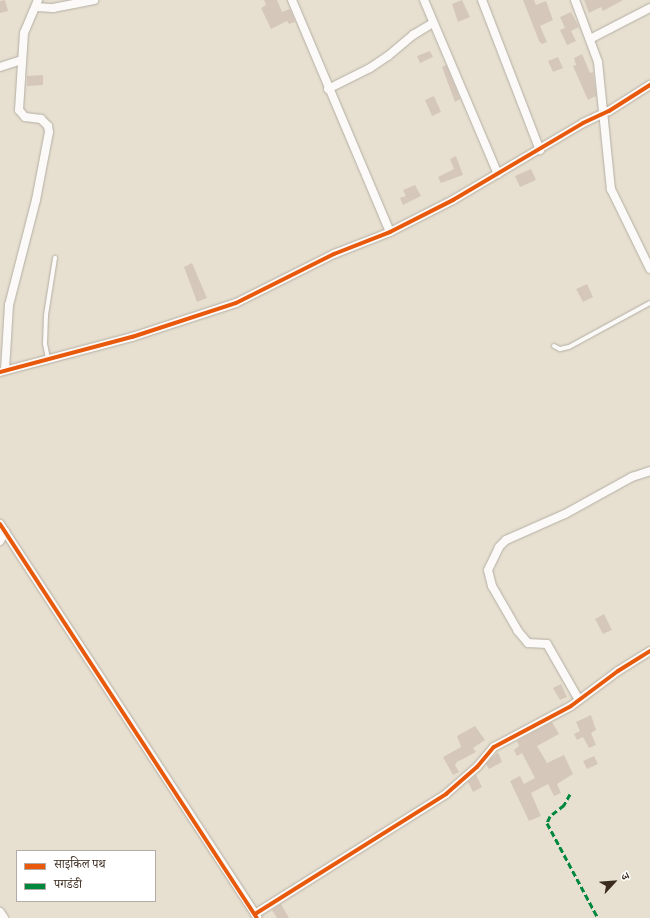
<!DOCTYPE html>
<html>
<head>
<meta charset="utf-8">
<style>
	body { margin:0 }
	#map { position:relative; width:650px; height:918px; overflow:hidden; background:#e7e0d1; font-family:"IM FELL English","Noto Serif Devanagari",serif }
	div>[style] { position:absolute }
	.building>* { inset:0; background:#d6c7bb }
	.roads { filter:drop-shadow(0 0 1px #b4aea3) drop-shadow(0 0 1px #b4aea3) }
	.lane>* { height:4px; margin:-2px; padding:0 2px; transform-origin:2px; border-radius:2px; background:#fbfaf8 }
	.street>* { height:8px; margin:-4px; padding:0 4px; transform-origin:4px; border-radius:4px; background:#fbfaf8 }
	.quiet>* { height:3px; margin-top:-1.5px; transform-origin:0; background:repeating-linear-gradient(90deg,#00873e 0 6px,transparent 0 9px) }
	.cycleway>* { height:4px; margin:-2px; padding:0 2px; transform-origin:2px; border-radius:2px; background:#e8590c }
	span { translate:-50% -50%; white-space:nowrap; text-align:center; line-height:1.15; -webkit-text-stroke:3px #fff; paint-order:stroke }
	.legend { position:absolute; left:16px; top:850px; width:140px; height:52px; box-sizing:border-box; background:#fff; border:1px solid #b1aaa5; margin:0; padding:5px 7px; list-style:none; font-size:12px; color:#3b2a1e }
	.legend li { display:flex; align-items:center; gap:8px; height:20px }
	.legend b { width:20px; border:1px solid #b1aaa5 }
	.north { position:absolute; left:594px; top:862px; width:40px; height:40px; -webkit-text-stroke:3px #fff; paint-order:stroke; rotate:64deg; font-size:11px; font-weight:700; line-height:16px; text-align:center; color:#3b2a1e }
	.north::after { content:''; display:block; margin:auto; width:14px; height:18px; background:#3b2a1e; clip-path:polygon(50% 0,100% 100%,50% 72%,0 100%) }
</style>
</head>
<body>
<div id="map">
	<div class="building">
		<i style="clip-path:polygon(5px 0,8px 11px,0 13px,0 1px)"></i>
		<i style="clip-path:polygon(264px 0,277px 0,282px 12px,290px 9px,295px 22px,289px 24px,287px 21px,271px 29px,261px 8px,266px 5px)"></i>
		<i style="clip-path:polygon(462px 0,470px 17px,458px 22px,452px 4px)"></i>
		<i style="clip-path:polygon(523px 0,534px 0,536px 5px,546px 1px,553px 20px,540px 26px,547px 42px,542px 44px,539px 41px)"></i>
		<i style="clip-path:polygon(584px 0,623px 0,603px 11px,601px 7px,589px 13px)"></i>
		<i style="clip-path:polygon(571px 12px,579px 27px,571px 31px,576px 41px,567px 45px,560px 30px,565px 28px,560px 17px)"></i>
		<i style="clip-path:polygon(430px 51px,433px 57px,420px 63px,417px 56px)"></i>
		<i style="clip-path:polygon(582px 54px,590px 73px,593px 72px,596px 96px,588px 100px,573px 66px,576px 65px,574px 58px)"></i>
		<i style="clip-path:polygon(558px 57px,563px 68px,553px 72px,548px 61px)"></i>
		<i style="clip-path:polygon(446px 65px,460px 99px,455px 102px,442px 67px)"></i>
		<i style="clip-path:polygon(43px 75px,43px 85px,27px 86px,27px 76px)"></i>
		<i style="clip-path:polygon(434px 96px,441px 112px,432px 116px,425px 100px)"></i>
		<i style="clip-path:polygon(456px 156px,463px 175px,441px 183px,438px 177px,454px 169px,450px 159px)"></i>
		<i style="clip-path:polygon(531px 169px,536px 180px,520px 187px,515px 176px)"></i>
		<i style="clip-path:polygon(415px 185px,421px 196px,403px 205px,400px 198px,406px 196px,403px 190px)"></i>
		<i style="clip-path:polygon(192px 263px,207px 298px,197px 302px,184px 267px)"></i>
		<i style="clip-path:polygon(587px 284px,593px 297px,583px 302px,576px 289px)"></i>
		<i style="clip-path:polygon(604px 614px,612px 630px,603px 634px,595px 619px)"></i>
		<i style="clip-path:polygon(561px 684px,567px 697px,560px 700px,553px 688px)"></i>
		<i style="clip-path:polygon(591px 715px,596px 730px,591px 733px,596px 745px,589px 748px,583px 737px,577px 740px,574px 734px,580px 731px,576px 722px)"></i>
		<i style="clip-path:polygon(552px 722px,559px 734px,537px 746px,547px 763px,564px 755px,573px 774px,557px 784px,561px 793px,554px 796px,548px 784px,531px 793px,541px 816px,529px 821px,510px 781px,520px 776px,524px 784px,535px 778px,522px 753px,517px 756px,514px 750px,519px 746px,517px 741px)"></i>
		<i style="clip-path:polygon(475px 726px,485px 740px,473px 748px,476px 752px,457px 762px,455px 765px,459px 772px,453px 775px,443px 757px,461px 747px,457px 736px)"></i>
		<i style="clip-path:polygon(498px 752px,502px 762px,489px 769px,486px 764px)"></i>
		<i style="clip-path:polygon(594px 756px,598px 764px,587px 769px,583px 761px)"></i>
		<i style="clip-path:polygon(476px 775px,482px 787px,473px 792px,468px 782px)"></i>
		<i style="clip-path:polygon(281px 904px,289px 918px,277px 918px,272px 910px)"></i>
	</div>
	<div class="roads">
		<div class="lane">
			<i style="left:554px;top:346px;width:7px;rotate:27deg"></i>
			<i style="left:560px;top:349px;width:9px;rotate:-13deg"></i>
			<i style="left:569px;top:347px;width:92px;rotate:-28.5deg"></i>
			<i style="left:48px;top:359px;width:15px;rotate:-101deg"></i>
			<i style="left:45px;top:344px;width:29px;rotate:-88deg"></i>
			<i style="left:46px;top:315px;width:58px;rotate:-81deg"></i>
		</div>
		<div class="street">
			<i style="left:292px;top:0;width:252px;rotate:67.1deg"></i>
			<i style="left:424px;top:0;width:189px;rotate:67deg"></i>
			<i style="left:482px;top:0;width:161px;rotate:68.9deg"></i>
			<i style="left:575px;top:0;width:66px;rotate:69.6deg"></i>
			<i style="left:598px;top:62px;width:128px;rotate:84.2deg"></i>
			<i style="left:611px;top:189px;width:89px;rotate:64deg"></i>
			<i style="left:37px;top:7px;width:16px;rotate:4deg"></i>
			<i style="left:53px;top:8px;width:42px;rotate:-11deg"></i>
			<i style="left:590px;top:39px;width:68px;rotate:-27.3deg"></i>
			<i style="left:0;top:67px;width:22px;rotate:-18deg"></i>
			<i style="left:328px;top:89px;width:47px;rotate:-26.6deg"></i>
			<i style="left:370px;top:68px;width:22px;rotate:-34deg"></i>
			<i style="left:388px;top:56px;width:33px;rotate:-40deg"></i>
			<i style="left:413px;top:35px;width:23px;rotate:-31deg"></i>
			<i style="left:5px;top:370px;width:65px;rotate:-86.5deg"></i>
			<i style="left:9px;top:305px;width:108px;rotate:-75.6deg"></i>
			<i style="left:36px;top:200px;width:69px;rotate:-79.2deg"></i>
			<i style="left:49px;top:132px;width:6px;rotate:-99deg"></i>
			<i style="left:48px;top:126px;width:10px;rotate:-135deg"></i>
			<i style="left:41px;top:119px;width:16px;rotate:-173deg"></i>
			<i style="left:25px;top:117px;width:9px;rotate:-131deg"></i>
			<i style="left:19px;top:110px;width:77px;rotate:-86.3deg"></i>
			<i style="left:24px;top:33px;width:36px;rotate:-67deg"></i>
			<i style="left:0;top:372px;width:137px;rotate:-14.9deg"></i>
			<i style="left:132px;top:337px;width:109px;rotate:-18.1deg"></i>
			<i style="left:236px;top:303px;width:110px;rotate:-26.6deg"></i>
			<i style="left:334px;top:254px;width:60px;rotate:-21.4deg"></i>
			<i style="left:390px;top:232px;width:71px;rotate:-26.9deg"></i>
			<i style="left:453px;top:200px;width:151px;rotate:-30.6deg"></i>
			<i style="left:583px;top:123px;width:29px;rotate:-25deg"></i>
			<i style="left:609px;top:111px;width:49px;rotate:-32.4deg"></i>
			<i style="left:0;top:524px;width:470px;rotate:56.8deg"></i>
			<i style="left:0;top:541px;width:11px;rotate:-63deg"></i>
			<i style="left:579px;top:700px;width:64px;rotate:-119.7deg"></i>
			<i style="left:547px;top:644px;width:19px;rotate:-177deg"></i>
			<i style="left:528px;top:643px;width:16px;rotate:-130deg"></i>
			<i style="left:518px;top:631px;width:52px;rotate:-120deg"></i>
			<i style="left:492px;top:586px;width:16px;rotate:-104deg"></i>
			<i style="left:488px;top:570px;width:25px;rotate:-64deg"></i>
			<i style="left:499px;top:547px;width:10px;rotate:-45deg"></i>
			<i style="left:506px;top:540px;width:64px;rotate:-23.8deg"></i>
			<i style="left:565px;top:514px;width:77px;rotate:-28.9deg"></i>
			<i style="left:632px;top:477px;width:19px;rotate:-18deg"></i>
			<i style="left:0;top:912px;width:7px;rotate:56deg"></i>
			<i style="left:255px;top:914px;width:226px;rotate:-32.1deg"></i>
			<i style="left:446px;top:794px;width:41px;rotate:-41.1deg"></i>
			<i style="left:477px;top:767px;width:26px;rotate:-50deg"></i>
			<i style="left:494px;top:747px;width:87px;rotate:-28deg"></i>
			<i style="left:571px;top:706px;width:59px;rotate:-36.7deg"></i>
			<i style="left:618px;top:671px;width:38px;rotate:-32deg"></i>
		</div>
	</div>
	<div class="quiet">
		<i style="left:570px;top:794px;width:13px;rotate:119deg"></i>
		<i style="left:564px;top:805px;width:18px;rotate:142deg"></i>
		<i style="left:550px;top:816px;width:8px;rotate:113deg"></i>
		<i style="left:547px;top:823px;width:108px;rotate:61.8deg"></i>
	</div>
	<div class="cycleway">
		<i style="left:0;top:372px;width:137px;rotate:-14.9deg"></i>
		<i style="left:132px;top:337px;width:109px;rotate:-18.1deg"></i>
		<i style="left:236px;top:303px;width:110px;rotate:-26.6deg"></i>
		<i style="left:334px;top:254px;width:60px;rotate:-21.4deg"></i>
		<i style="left:390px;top:232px;width:71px;rotate:-26.9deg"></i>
		<i style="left:453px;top:200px;width:151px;rotate:-30.6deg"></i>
		<i style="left:583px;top:123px;width:29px;rotate:-25deg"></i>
		<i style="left:609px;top:111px;width:49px;rotate:-32.4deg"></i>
		<i style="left:0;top:524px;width:470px;rotate:56.9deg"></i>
		<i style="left:255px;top:914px;width:226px;rotate:-32.1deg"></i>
		<i style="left:446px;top:794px;width:41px;rotate:-41.1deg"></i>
		<i style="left:477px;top:767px;width:26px;rotate:-50deg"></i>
		<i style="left:494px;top:747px;width:87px;rotate:-28deg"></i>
		<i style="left:571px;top:706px;width:59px;rotate:-36.7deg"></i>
		<i style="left:618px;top:671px;width:38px;rotate:-32deg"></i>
	</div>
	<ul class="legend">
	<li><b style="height:5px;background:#e8590c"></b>साइकिल पथ</li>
	<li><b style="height:5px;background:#00873e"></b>पगडंडी</li>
	</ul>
	<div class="north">उ</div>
</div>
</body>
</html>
